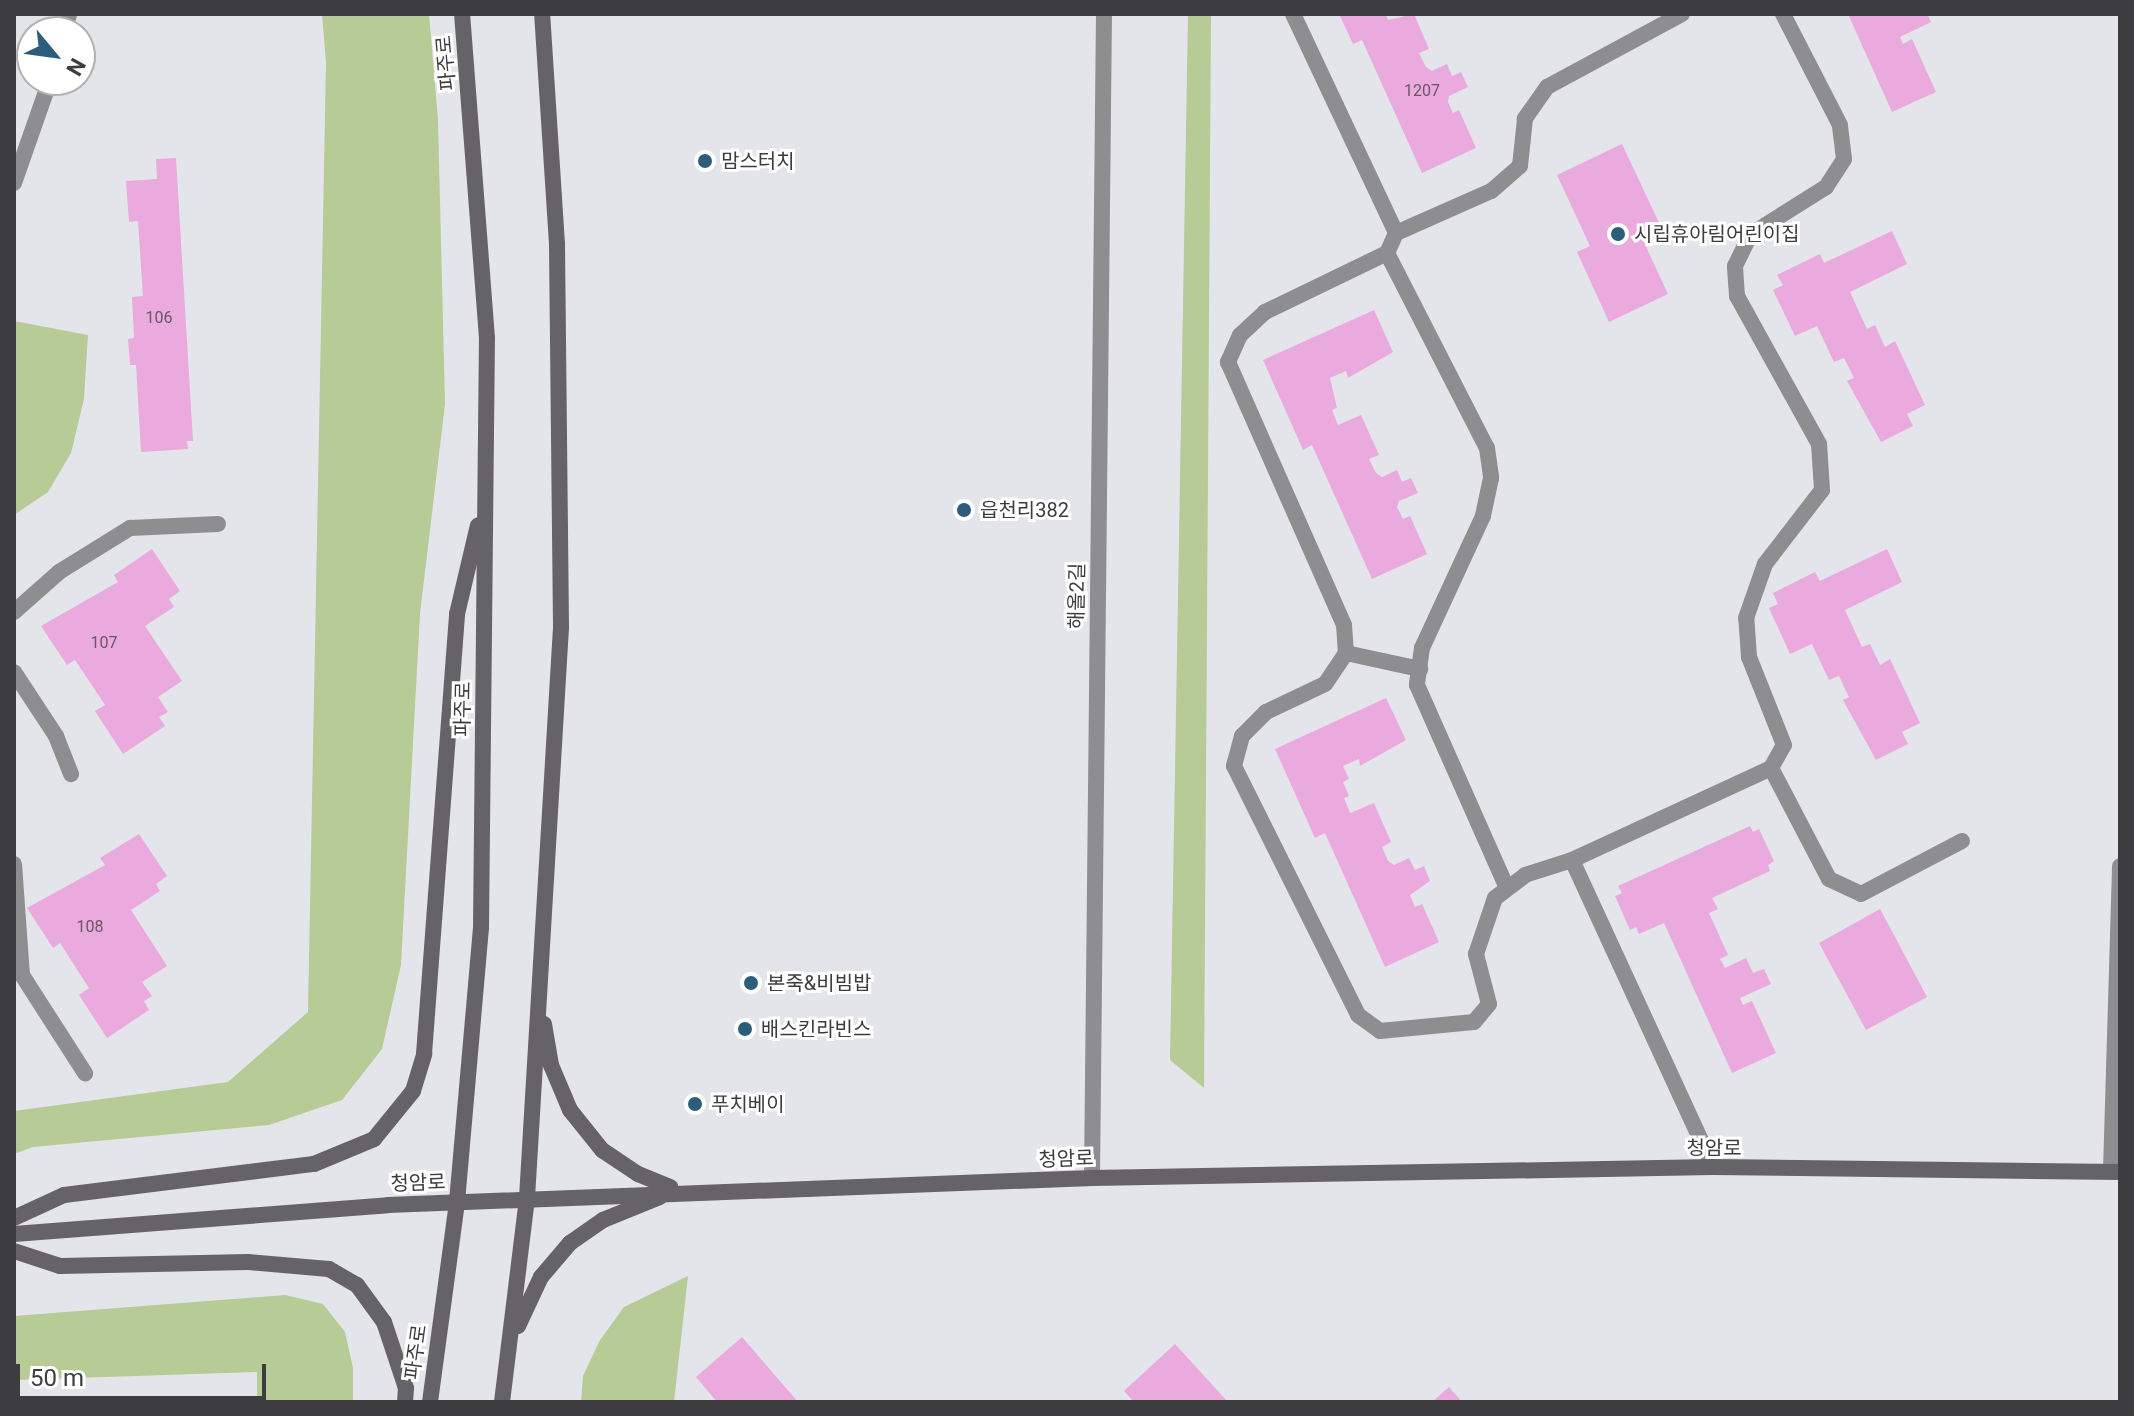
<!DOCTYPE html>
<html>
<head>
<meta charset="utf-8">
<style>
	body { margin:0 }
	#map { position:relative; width:2134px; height:1416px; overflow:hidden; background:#e4e4eb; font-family:Roboto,"Noto Sans KR",sans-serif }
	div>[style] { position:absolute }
	.green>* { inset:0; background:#b7cb97 }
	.building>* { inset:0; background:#eaaadd }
	.street>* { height:16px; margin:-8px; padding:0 8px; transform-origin:8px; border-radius:8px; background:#8e8d90 }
	.secondary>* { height:16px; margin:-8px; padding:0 8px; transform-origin:8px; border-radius:8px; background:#656367 }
	.dots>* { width:22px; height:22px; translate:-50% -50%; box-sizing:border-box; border:4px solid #fff; border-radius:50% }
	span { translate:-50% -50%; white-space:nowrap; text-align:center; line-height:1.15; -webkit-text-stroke:6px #fff; paint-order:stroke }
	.number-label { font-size:16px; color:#685866 }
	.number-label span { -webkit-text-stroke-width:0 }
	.street-label { font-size:20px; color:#3d3d3f }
	.poi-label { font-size:20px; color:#3d3d3f }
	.left { translate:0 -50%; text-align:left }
	.frame { position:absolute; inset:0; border:16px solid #3d3d3f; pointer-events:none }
	.north { position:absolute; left:16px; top:16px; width:80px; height:80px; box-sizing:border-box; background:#fff; border:2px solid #b1b1b2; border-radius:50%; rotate:119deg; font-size:22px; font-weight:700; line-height:32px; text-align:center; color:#3d3d3f }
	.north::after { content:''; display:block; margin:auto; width:28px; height:36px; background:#2c5e7c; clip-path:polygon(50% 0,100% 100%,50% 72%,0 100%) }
	.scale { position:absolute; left:16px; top:1364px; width:250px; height:36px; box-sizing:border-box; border:4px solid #3d3d3f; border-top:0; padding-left:10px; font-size:24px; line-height:28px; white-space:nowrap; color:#3d3d3f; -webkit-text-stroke:6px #fff; paint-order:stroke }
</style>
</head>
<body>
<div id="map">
	<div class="green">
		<i style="clip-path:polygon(322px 14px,429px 14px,438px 120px,445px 404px,420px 614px,401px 965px,382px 1049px,342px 1100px,269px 1125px,33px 1147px,14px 1154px,14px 1111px,228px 1082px,308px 1012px,326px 62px)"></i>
		<i style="clip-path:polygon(1188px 14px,1211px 14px,1204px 1088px,1170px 1060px)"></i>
		<i style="clip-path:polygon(14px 321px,88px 335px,84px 399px,71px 453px,48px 492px,14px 515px)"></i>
		<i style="clip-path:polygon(688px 1276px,674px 1402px,581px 1402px,583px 1376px,600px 1340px,624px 1307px)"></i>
		<i style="clip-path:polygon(285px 1295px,323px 1304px,345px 1332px,353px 1368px,353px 1402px,257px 1402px,257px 1372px,14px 1380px,14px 1316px)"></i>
	</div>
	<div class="building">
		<i style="clip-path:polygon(1339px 14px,1386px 14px,1388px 20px,1414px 14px,1429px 49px,1419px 53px,1426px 67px,1432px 71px,1447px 64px,1452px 76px,1461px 72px,1468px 87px,1449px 96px,1448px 102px,1453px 113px,1459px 110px,1476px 148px,1422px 173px,1362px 40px,1353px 44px)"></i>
		<i style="clip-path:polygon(1848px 14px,1927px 14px,1931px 22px,1900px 37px,1903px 44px,1912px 39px,1936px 92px,1892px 112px)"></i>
		<i style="clip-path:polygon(1622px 144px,1662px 229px,1642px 238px,1668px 294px,1609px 322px,1577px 252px,1590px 246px,1557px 175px)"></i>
		<i style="clip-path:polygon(176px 158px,193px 441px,187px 441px,188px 449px,141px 452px,136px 365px,130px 365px,128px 339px,134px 338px,132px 297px,143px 296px,138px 221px,129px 222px,126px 181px,157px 179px,156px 159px)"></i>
		<i style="clip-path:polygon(1892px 231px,1907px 264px,1850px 292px,1867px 329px,1875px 325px,1885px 347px,1895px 341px,1925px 405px,1907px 414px,1913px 426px,1881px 442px,1847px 381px,1854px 378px,1844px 358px,1834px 362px,1817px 326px,1795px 336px,1773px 290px,1783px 285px,1777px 275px,1820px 254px,1824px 263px)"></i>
		<i style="clip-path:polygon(1374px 310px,1393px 352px,1348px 378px,1346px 371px,1330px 378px,1337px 408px,1332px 410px,1338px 425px,1361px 415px,1379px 455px,1369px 459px,1376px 473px,1382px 477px,1397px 470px,1402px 482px,1411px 478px,1418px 493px,1399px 501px,1397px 507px,1403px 519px,1410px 516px,1427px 554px,1372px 579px,1312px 445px,1303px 450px,1263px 360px)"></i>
		<i style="clip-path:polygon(152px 549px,180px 591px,169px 599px,174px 607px,145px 626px,182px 681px,158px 697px,168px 712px,159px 717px,165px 726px,123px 754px,95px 711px,105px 705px,75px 660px,67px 665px,41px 626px,118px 582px,114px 575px)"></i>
		<i style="clip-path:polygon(1887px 549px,1902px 582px,1845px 610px,1862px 647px,1870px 644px,1880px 665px,1890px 659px,1920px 723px,1902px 732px,1908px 744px,1876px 760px,1843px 700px,1849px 697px,1839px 676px,1829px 680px,1812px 644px,1790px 654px,1769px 608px,1778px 604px,1773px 593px,1815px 572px,1820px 581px)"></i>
		<i style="clip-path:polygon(1386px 698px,1406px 740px,1360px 766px,1359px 759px,1343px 766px,1349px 779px,1343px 782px,1349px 796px,1344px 798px,1350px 813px,1374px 803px,1391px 842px,1382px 847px,1388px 861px,1394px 865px,1409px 858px,1415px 870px,1424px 866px,1430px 881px,1410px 895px,1415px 907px,1422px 904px,1439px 942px,1385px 967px,1325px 833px,1315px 838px,1275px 749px)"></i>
		<i style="clip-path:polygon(1750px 826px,1753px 832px,1759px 829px,1774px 861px,1768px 865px,1770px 871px,1712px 898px,1718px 909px,1709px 913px,1728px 955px,1720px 959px,1725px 968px,1746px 958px,1753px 973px,1764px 969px,1771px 984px,1740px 998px,1743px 1005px,1752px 1001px,1776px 1053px,1732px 1073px,1664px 923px,1639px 934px,1636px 927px,1630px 930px,1615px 896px,1622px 893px,1618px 886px)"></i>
		<i style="clip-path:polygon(139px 834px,167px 876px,156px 884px,160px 891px,131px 910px,167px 966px,142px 982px,152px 996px,144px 1001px,149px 1010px,107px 1038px,79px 995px,89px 988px,60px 943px,53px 948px,27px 908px,105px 865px,100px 858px)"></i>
		<i style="clip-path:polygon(1880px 909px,1927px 997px,1866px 1030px,1819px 943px)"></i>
		<i style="clip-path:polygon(742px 1337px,798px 1402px,717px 1402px,696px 1377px)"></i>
		<i style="clip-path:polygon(1175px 1344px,1228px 1402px,1134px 1402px,1124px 1391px)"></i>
		<i style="clip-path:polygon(1449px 1387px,1462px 1402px,1432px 1402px)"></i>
	</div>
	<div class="street">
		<i style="left:1293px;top:14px;width:242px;rotate:64.8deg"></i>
		<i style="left:1682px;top:14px;width:153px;rotate:151.6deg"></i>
		<i style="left:1547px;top:87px;width:39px;rotate:125deg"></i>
		<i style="left:1525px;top:119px;width:47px;rotate:96.1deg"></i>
		<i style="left:1520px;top:166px;width:38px;rotate:139deg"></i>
		<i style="left:1491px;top:191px;width:104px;rotate:156.1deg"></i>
		<i style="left:1396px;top:233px;width:22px;rotate:114deg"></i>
		<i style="left:1387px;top:253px;width:136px;rotate:154.2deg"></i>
		<i style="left:1265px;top:312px;width:34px;rotate:137deg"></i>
		<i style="left:1240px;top:335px;width:30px;rotate:114deg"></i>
		<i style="left:1228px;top:362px;width:287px;rotate:66.2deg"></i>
		<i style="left:1344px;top:625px;width:28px;rotate:86deg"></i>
		<i style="left:1346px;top:653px;width:37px;rotate:124deg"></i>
		<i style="left:1325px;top:684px;width:65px;rotate:154.6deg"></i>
		<i style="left:1266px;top:712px;width:34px;rotate:135deg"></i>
		<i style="left:1242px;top:736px;width:31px;rotate:105deg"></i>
		<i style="left:1234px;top:766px;width:278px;rotate:63.5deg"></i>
		<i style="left:1358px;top:1015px;width:27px;rotate:36deg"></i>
		<i style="left:1380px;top:1031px;width:94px;rotate:-5.5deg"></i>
		<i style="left:1474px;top:1022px;width:23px;rotate:-50deg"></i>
		<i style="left:1489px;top:1004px;width:52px;rotate:-104.6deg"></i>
		<i style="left:1476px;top:954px;width:59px;rotate:-71.3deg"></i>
		<i style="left:1495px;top:898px;width:38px;rotate:-37deg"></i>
		<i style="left:1525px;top:875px;width:49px;rotate:-17.7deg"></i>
		<i style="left:1572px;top:860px;width:219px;rotate:-24.8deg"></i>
		<i style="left:1771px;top:768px;width:26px;rotate:-61deg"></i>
		<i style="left:1784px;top:745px;width:95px;rotate:-111.7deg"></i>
		<i style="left:1749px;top:657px;width:39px;rotate:-94deg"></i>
		<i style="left:1746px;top:618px;width:57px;rotate:-70.6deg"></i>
		<i style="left:1765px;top:564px;width:93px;rotate:-52.4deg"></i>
		<i style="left:1822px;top:490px;width:46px;rotate:-93.7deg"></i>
		<i style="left:1819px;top:444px;width:169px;rotate:-119deg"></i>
		<i style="left:1737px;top:296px;width:30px;rotate:-94deg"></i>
		<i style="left:1735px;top:266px;width:34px;rotate:-64deg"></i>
		<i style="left:1750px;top:235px;width:90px;rotate:-32.3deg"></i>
		<i style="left:1826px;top:187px;width:33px;rotate:-57deg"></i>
		<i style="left:1844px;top:159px;width:34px;rotate:-97deg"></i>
		<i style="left:1840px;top:125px;width:125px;rotate:-117.2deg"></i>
		<i style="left:64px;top:32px;width:19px;rotate:-74deg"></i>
		<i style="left:14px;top:183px;width:109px;rotate:-70.7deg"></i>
		<i style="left:1387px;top:253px;width:219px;rotate:62.9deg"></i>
		<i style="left:1487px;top:448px;width:30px;rotate:82deg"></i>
		<i style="left:1491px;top:478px;width:39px;rotate:102deg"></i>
		<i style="left:1483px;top:516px;width:145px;rotate:114.8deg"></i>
		<i style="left:1422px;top:648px;width:37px;rotate:98deg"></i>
		<i style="left:1417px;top:685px;width:222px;rotate:66.1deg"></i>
		<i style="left:14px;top:612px;width:60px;rotate:-41.6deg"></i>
		<i style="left:59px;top:572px;width:84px;rotate:-31.8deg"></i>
		<i style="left:130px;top:528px;width:88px;rotate:-2.6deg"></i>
		<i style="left:1346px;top:653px;width:76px;rotate:12.2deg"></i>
		<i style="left:14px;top:672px;width:77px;rotate:56.7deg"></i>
		<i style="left:56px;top:736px;width:41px;rotate:68.5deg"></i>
		<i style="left:1771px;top:768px;width:125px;rotate:62.4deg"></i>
		<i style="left:1829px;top:879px;width:35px;rotate:25deg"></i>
		<i style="left:1861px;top:894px;width:114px;rotate:-27.7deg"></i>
		<i style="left:1572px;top:860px;width:338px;rotate:65.3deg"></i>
		<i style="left:14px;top:864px;width:111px;rotate:85.9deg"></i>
		<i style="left:22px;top:975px;width:117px;rotate:57.3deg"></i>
		<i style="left:2111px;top:1171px;width:305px;rotate:-88.3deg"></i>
		<i style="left:1092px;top:1178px;width:1164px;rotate:-89.41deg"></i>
	</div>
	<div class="secondary">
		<i style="left:544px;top:1024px;width:42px;rotate:80.3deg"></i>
		<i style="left:551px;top:1065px;width:49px;rotate:67.1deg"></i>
		<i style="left:570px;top:1110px;width:51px;rotate:51.3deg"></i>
		<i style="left:602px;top:1150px;width:43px;rotate:33.7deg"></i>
		<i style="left:638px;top:1174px;width:35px;rotate:22deg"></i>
		<i style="left:14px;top:1218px;width:55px;rotate:-24.7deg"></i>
		<i style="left:64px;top:1195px;width:252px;rotate:-7.1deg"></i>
		<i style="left:314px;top:1164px;width:65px;rotate:-22.6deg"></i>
		<i style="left:374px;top:1139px;width:62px;rotate:-50.9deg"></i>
		<i style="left:413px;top:1091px;width:39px;rotate:-73deg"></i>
		<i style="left:424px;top:1054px;width:441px;rotate:-85.7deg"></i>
		<i style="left:457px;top:614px;width:91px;rotate:-76.7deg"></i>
		<i style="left:14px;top:1234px;width:375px;rotate:-4.4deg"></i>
		<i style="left:388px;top:1205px;width:705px;rotate:-2.2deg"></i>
		<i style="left:1092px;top:1178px;width:621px;rotate:-1.01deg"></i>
		<i style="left:1713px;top:1167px;width:407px;rotate:0.7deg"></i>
		<i style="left:14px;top:1251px;width:48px;rotate:18.1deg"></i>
		<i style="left:60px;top:1266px;width:188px;rotate:-1.2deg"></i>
		<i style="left:248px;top:1262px;width:81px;rotate:4.9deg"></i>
		<i style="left:329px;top:1269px;width:32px;rotate:30deg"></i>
		<i style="left:357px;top:1285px;width:46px;rotate:53.9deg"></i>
		<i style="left:384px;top:1322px;width:70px;rotate:71.6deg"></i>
		<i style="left:406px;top:1388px;width:14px;rotate:94deg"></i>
		<i style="left:518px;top:1326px;width:54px;rotate:-64.9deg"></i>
		<i style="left:541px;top:1277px;width:45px;rotate:-49.5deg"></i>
		<i style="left:570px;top:1243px;width:40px;rotate:-34.9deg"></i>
		<i style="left:603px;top:1220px;width:61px;rotate:-22deg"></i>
		<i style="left:430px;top:1402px;width:202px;rotate:-82.3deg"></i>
		<i style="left:457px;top:1202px;width:276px;rotate:-85deg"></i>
		<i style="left:481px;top:927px;width:589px;rotate:-89.42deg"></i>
		<i style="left:487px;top:338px;width:325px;rotate:-94.4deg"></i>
		<i style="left:502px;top:1402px;width:206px;rotate:-83deg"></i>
		<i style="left:527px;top:1198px;width:572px;rotate:-86.59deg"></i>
		<i style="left:561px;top:627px;width:383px;rotate:-90.6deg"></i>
		<i style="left:557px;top:244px;width:230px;rotate:-93.7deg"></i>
	</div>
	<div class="dots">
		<i style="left:705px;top:161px;background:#2c5e7c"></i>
		<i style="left:1618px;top:234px;background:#2c5e7c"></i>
		<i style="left:964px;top:510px;background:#2c5e7c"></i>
		<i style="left:751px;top:983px;background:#2c5e7c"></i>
		<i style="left:745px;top:1029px;background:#2c5e7c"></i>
		<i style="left:695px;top:1104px;background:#2c5e7c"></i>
	</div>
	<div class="number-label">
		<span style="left:1422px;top:91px">1207</span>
		<span style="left:159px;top:318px">106</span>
		<span style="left:104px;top:643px">107</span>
		<span style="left:90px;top:927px">108</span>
	</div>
	<div class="street-label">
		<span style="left:446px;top:63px;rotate:-95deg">파주로</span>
		<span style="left:1077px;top:596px;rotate:-89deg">해올2길</span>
		<span style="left:463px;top:709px;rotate:-89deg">파주로</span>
		<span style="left:1714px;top:1148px">청암로</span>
		<span style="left:1066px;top:1159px;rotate:-2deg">청암로</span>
		<span style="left:418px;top:1183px;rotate:-2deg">청암로</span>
		<span style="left:416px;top:1352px;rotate:-82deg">파주로</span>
	</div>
	<div class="poi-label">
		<span class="left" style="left:721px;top:161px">맘스터치</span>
		<span class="left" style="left:1634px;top:234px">시립휴아림어린이집</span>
		<span class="left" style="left:980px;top:510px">읍천리382</span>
		<span class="left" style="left:767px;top:983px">본죽&amp;비빔밥</span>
		<span class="left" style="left:761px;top:1029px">배스킨라빈스</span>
		<span class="left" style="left:711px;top:1104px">푸치베이</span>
	</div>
	<div class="frame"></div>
	<div class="north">N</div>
	<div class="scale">50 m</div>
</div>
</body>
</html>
